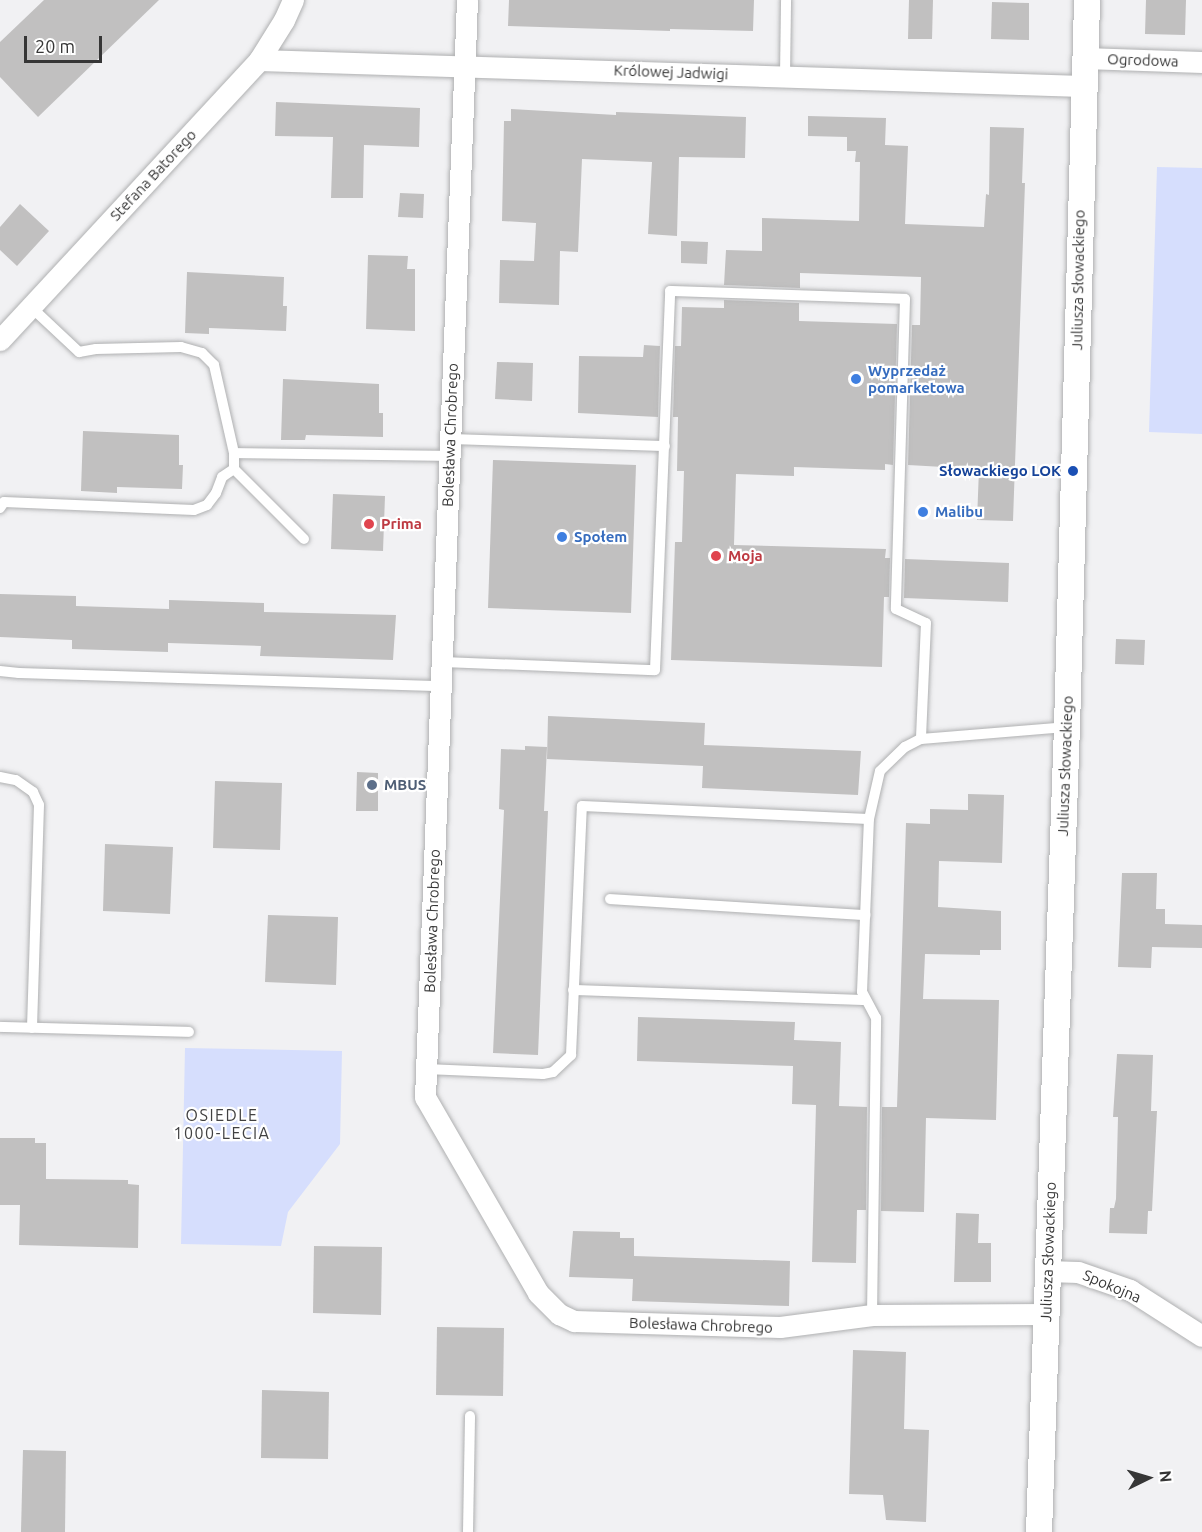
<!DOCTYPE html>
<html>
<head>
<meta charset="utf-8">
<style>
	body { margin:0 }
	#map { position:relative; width:1202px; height:1532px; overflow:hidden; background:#f1f1f3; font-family:Ubuntu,sans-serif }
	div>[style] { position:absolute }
	.green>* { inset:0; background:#d6defd }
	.building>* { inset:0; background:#c1c0c0 }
	.roads { filter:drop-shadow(0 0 2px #afb0b1) drop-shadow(0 0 2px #afb0b1) }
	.service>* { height:10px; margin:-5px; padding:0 5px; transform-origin:5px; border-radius:5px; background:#fff }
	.minor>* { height:21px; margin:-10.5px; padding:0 10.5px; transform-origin:10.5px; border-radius:10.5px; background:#fff }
	.tertiary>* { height:26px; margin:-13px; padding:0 13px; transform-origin:13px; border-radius:13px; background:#fff }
	.dots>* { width:16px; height:16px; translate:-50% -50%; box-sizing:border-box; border:3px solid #fff; border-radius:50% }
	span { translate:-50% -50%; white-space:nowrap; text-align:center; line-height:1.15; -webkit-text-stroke:4.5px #fff; paint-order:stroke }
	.street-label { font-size:15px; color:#363636 }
	.shop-label { font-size:15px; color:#366cbe; font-weight:700 }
	.left { translate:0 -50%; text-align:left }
	.transit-label { font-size:15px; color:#164399; font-weight:700 }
	.right { translate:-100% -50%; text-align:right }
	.health-label { font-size:15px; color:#be3a42; font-weight:700 }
	.service-label { font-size:15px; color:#4e5e75; font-weight:700 }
	.neighbourhood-label { font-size:16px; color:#414142; letter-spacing:1.5px }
	.north { position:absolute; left:1118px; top:1448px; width:60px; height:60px; -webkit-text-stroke:4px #fff; paint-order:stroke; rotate:85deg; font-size:16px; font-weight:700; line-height:24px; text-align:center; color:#363636 }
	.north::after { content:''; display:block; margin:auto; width:21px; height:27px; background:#363636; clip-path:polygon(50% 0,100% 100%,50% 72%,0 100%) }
	.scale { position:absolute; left:24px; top:36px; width:78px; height:27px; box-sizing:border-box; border:3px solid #363636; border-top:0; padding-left:8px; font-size:18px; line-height:21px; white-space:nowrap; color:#363636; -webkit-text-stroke:4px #fff; paint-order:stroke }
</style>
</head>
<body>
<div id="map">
	<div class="green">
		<i style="clip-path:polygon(1157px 167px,1202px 168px,1202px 434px,1149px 432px)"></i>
		<i style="clip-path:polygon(185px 1048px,342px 1051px,340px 1144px,288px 1212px,281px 1246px,181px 1244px)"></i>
	</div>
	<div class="building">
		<i style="clip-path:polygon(44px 0,159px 0,38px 117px,0 77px,0 42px)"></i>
		<i style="clip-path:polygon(509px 0,754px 0,753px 31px,670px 29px,670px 31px,508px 26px)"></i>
		<i style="clip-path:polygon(909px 0,933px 0,932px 39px,908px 39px)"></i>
		<i style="clip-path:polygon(1146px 0,1186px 0,1185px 35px,1145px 34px)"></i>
		<i style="clip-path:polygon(992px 2px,1029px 3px,1029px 40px,991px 39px)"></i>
		<i style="clip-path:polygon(276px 102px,420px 108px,419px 147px,364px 145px,363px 198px,331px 198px,333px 137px,275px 136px)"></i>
		<i style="clip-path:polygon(511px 109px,616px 115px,616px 112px,746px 117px,745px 158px,679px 157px,677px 236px,648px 234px,652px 162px,582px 159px,578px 252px,560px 251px,559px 305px,499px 303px,500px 260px,534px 261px,536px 223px,502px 221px,504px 121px,511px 121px)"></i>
		<i style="clip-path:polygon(808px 116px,886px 118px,885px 145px,908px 146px,905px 224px,984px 227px,986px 194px,989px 195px,990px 127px,1024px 128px,1022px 183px,1025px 183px,1013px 521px,977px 520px,979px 469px,908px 465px,912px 325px,920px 325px,921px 277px,800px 273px,800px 288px,724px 285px,726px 250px,762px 251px,762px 218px,859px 221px,860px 162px,855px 162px,856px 151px,847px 151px,847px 137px,808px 136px)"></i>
		<i style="clip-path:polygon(400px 193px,424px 194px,423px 218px,398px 217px)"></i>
		<i style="clip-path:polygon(20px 204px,49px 231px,17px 266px,0 250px,0 227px)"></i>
		<i style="clip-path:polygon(681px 241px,708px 242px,707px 264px,681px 263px)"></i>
		<i style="clip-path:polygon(368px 255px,408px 256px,407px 269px,415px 269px,415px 331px,366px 329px)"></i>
		<i style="clip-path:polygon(187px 272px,284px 277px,283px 306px,287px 306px,286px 331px,209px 328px,209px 334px,185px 333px)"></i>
		<i style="clip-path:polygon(724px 300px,799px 303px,799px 321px,897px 324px,893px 465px,885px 464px,885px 470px,794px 467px,794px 476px,736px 474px,734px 545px,886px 549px,885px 558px,890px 558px,889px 597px,884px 597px,882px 667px,671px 660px,675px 542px,682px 542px,684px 471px,677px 471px,678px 417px,673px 417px,675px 346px,681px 346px,682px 307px,724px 308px)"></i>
		<i style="clip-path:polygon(644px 345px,660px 346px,658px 417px,578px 413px,579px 356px,643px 357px)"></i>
		<i style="clip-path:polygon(497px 362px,533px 363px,532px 401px,495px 399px)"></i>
		<i style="clip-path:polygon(283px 379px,379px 384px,379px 413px,383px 413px,383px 437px,306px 435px,305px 440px,281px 440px)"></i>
		<i style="clip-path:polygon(83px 431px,179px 435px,179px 465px,183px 465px,182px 489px,117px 487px,117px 493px,81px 491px)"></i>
		<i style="clip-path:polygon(493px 460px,636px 465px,631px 613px,488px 608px)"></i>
		<i style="clip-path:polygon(333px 494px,385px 496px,383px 551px,331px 549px)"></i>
		<i style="clip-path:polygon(905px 559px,1009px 563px,1008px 602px,904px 598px)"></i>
		<i style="clip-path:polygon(0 594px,76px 596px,76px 606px,169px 609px,169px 600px,264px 603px,264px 612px,396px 615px,393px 660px,260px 656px,261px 646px,168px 643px,168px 652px,72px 649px,72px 640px,0 637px)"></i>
		<i style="clip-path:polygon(1116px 639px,1145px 640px,1144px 665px,1115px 664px)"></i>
		<i style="clip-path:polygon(548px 716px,705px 723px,704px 745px,861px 751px,858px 795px,702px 788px,703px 766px,547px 759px)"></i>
		<i style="clip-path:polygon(525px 746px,547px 747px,544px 811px,548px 811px,538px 1055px,493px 1053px,504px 810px,499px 809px,501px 749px,525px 750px)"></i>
		<i style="clip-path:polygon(357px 772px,378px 773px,378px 811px,356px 811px)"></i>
		<i style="clip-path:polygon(215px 781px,282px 783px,280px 850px,213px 848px)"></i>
		<i style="clip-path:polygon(968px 794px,1004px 795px,1002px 863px,939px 861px,938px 907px,1001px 911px,1001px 950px,980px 950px,980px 955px,925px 954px,923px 999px,999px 1000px,996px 1120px,926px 1118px,924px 1212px,881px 1211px,882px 1107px,897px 1107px,906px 823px,930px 824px,930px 809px,968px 810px)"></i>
		<i style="clip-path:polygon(105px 844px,173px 847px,170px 914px,103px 911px)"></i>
		<i style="clip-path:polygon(1122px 873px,1157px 873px,1156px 909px,1165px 909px,1165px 924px,1202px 925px,1202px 948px,1152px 947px,1151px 968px,1118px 967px)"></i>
		<i style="clip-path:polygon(268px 915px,338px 917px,336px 985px,265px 982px)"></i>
		<i style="clip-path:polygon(638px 1017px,795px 1022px,794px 1040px,841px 1042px,839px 1106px,867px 1107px,866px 1210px,857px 1210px,856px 1263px,812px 1262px,816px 1105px,792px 1104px,793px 1066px,637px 1061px)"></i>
		<i style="clip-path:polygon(1117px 1054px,1153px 1055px,1151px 1111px,1157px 1111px,1152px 1211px,1148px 1211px,1147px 1234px,1109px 1233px,1110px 1208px,1114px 1208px,1116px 1199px,1118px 1117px,1113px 1117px)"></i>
		<i style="clip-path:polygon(0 1138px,35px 1138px,35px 1143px,46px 1143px,46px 1179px,128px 1180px,128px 1184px,139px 1185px,138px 1248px,19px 1245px,20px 1205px,0 1205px)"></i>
		<i style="clip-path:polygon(956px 1213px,979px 1214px,978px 1243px,991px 1243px,991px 1282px,954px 1282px)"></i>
		<i style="clip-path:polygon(573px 1231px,620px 1232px,620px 1238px,634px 1238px,634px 1256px,790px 1261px,789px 1306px,632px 1301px,633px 1279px,569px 1277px)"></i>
		<i style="clip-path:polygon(314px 1246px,382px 1247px,381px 1315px,313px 1313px)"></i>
		<i style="clip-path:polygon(437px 1327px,504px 1328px,503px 1396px,436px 1395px)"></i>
		<i style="clip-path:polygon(853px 1350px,906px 1352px,904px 1429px,929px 1430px,926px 1522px,886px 1520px,883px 1495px,849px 1494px)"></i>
		<i style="clip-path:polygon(262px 1390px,329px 1392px,328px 1459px,261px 1458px)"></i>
		<i style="clip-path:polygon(23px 1450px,66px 1451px,65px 1532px,21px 1532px)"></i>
	</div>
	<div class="roads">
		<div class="service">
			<i style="left:785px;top:76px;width:76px;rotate:-89.2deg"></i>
			<i style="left:31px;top:307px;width:66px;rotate:43.2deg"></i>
			<i style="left:79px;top:352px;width:17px;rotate:-10deg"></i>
			<i style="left:96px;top:349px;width:85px;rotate:-1.3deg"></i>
			<i style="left:181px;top:347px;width:22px;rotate:16deg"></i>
			<i style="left:202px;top:353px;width:17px;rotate:45deg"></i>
			<i style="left:214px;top:365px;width:90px;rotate:77.2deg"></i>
			<i style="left:449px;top:439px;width:216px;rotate:1.9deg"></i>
			<i style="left:0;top:508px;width:7px;rotate:-56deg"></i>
			<i style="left:4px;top:502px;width:190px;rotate:2.4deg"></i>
			<i style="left:194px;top:510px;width:14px;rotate:-21deg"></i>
			<i style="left:207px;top:505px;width:15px;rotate:-53deg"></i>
			<i style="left:216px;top:493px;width:17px;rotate:-69deg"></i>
			<i style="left:222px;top:477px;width:14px;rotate:-34deg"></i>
			<i style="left:304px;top:539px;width:99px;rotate:-135deg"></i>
			<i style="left:234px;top:469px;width:16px;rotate:-90deg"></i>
			<i style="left:234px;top:453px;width:215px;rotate:0.8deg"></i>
			<i style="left:443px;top:662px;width:212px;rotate:2.2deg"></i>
			<i style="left:655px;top:670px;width:379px;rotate:-87.7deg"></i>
			<i style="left:670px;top:291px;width:235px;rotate:1.9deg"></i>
			<i style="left:905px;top:299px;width:310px;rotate:91.7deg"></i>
			<i style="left:896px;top:609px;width:33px;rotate:25deg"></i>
			<i style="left:926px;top:623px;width:116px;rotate:92.5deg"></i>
			<i style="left:0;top:671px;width:19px;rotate:6deg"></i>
			<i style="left:19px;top:673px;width:423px;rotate:1.8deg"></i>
			<i style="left:0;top:777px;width:16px;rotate:11deg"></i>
			<i style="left:16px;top:780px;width:21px;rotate:35deg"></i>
			<i style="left:33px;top:792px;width:14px;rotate:65deg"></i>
			<i style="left:39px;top:805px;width:223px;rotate:91.8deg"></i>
			<i style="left:610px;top:899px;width:256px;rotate:3.6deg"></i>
			<i style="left:573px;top:990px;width:292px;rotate:2deg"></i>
			<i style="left:0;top:1027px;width:189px;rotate:1.5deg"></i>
			<i style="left:426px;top:1069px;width:117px;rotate:2.4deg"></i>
			<i style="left:543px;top:1074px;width:10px;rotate:-11deg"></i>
			<i style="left:553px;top:1072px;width:25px;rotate:-43deg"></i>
			<i style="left:571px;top:1055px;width:249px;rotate:-87.5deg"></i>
			<i style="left:582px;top:806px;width:287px;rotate:2.6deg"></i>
			<i style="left:872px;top:1315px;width:297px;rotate:-89.2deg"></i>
			<i style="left:876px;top:1018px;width:30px;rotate:-118deg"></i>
			<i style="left:862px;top:992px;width:173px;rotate:-87.7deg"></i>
			<i style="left:869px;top:819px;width:49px;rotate:-77.1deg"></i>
			<i style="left:880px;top:771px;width:35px;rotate:-44deg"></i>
			<i style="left:905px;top:747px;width:18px;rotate:-27deg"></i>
			<i style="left:921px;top:739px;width:145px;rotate:-4.7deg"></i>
			<i style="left:468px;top:1532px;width:116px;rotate:-89deg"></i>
		</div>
		<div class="minor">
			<i style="left:467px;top:0;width:1098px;rotate:92.19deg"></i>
			<i style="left:425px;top:1097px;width:226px;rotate:60deg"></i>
			<i style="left:538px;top:1293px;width:30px;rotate:45deg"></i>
			<i style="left:559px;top:1314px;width:17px;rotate:25deg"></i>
			<i style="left:574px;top:1321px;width:206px;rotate:1.7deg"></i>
			<i style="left:780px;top:1327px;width:93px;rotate:-7.4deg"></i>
			<i style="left:872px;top:1315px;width:173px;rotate:-0.3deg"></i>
			<i style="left:1084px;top:58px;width:118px;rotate:1.9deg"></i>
			<i style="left:259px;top:60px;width:824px;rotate:1.81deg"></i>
			<i style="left:0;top:340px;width:381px;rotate:-47.2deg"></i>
			<i style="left:259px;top:60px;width:47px;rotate:-58deg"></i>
			<i style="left:284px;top:20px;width:22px;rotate:-66deg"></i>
			<i style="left:1047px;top:1271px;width:31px;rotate:2deg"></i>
			<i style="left:1078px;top:1272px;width:55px;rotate:19.1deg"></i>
			<i style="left:1130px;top:1290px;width:85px;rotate:32.6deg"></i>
		</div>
		<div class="tertiary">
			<i style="left:1039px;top:1532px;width:805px;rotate:-88.01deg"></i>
			<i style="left:1067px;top:727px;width:727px;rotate:-88.42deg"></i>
		</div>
	</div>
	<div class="dots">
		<i style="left:856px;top:379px;background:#3f7fe0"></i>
		<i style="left:1073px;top:471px;background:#1a4fb4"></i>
		<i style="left:923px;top:512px;background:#3f7fe0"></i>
		<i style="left:369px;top:524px;background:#e0444e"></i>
		<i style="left:562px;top:537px;background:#3f7fe0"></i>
		<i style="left:716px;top:556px;background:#e0444e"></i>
		<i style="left:372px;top:785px;background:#5c6f8a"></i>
	</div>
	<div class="street-label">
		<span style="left:1143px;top:60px;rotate:2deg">Ogrodowa</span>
		<span style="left:671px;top:72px;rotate:2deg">Królowej Jadwigi</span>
		<span style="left:153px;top:175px;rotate:-47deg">Stefana Batorego</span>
		<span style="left:1078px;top:280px;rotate:-89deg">Juliusza Słowackiego</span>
		<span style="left:450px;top:435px;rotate:-88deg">Bolesława Chrobrego</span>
		<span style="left:1065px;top:766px;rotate:-88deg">Juliusza Słowackiego</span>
		<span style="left:432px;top:921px;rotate:-88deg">Bolesława Chrobrego</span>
		<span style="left:1048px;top:1252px;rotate:-88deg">Juliusza Słowackiego</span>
		<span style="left:1112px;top:1286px;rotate:23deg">Spokojna</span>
		<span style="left:701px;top:1325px;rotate:2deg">Bolesława Chrobrego</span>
	</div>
	<div class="shop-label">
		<span class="left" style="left:868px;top:379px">Wyprzedaż<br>pomarketowa</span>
		<span class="left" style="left:935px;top:512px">Malibu</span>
		<span class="left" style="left:574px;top:537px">Społem</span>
	</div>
	<div class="transit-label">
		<span class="right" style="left:1061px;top:471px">Słowackiego LOK</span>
	</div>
	<div class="health-label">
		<span class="left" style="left:381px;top:524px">Prima</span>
		<span class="left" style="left:728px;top:556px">Moja</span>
	</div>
	<div class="service-label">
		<span class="left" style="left:384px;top:785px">MBUS</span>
	</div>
	<div class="neighbourhood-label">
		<span style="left:222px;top:1124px">OSIEDLE<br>1000-LECIA</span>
	</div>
	<div class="north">N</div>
	<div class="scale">20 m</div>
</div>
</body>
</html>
